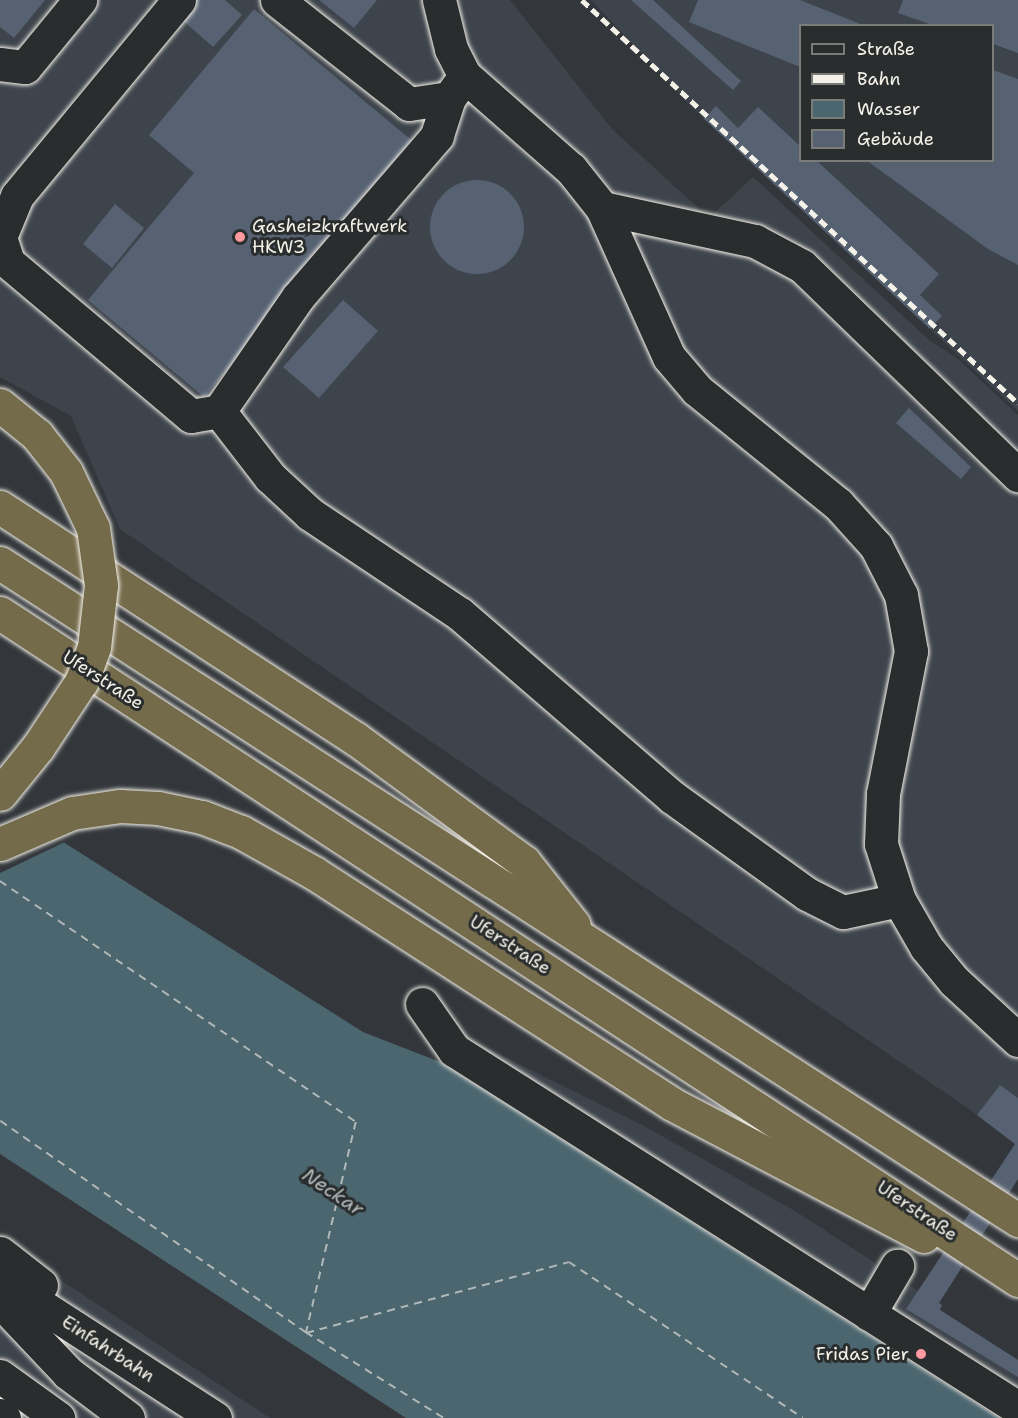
<!DOCTYPE html>
<html>
<head>
<meta charset="utf-8">
<style>
	body { margin:0 }
	#map { position:relative; width:1018px; height:1418px; overflow:hidden; background:#33373c; font-family:"Shantell Sans",sans-serif }
	div>[style] { position:absolute }
	.built>* { inset:0; background:#3e444c }
	.water>* { inset:0; background:#4c6670 }
	.pier>* { inset:0; background:#33373c }
	.ferry>* { height:1.5px; margin-top:-0.75px; transform-origin:0; background:repeating-linear-gradient(90deg,#b1b9b8 0 8px,transparent 0 14px) }
	.building>* { inset:0; background:#566172 }
	.round { border-radius:50% }
	.roads { filter:drop-shadow(0 0 2px #f4f1e8) drop-shadow(0 0 2px #f4f1e8) }
	.minor>* { height:33px; margin:-16.5px; padding:0 16.5px; transform-origin:16.5px; border-radius:16.5px; background:#2a2d2e }
	.highway>* { height:33px; margin:-16.5px; padding:0 16.5px; transform-origin:16.5px; border-radius:16.5px; background:#746b4b }
	.rail>* { height:4.5px; margin-top:-2.25px; transform-origin:0; background:repeating-linear-gradient(90deg,#f4f1e8 0 9px,transparent 0 13.5px) }
	.bridges { filter:drop-shadow(0 0 2px #f4f1e8) drop-shadow(0 0 2px #f4f1e8) }
	.highway-bridge>* { height:33px; margin:-16.5px; padding:0 16.5px; transform-origin:16.5px; border-radius:16.5px; background:#746b4b }
	.dots>* { width:16px; height:16px; translate:-50% -50%; box-sizing:border-box; border:3px solid #2a2d2e; border-radius:50% }
	span { translate:-50% -50%; white-space:nowrap; text-align:center; line-height:1.15; -webkit-text-stroke:6px #2a2d2e; paint-order:stroke }
	.poi-label { font-size:18px; color:#f4f1e8 }
	.left { translate:0 -50%; text-align:left }
	.right { translate:-100% -50%; text-align:right }
	.street-label { font-size:18px; color:#f4f1e8 }
	.water-label { font-size:20px; color:#b1b9b8; font-style:italic }
	.legend { position:absolute; left:799px; top:24px; width:195px; height:138px; box-sizing:border-box; background:#2a2d2e; border:2px solid #7b7b78; margin:0; padding:8px 10px; list-style:none; font-size:18px; color:#f4f1e8 }
	.legend li { display:flex; align-items:center; gap:12px; height:30px }
	.legend b { width:30px; border:2px solid #7b7b78 }
</style>
</head>
<body>
<div id="map">
	<div class="built">
		<i style="clip-path:polygon(0 0,510px 0,612px 129px,709px 218px,753px 177px,930px 341px,957px 358px,1018px 415px,1018px 1179px,939px 1303px,940px 1310px,1018px 1360px,1018px 1418px,999px 1418px,440px 1062px,467px 1038px,644px 1126px,795px 1211px,920px 1292px,1015px 1144px,969px 1109px,120px 529px,71px 416px,0 377px)"></i>
		<i style="clip-path:polygon(evenodd,591px 0,1018px 0,1018px 411px,702px 117px,591px 0,800px 26px,992px 26px,992px 160px,800px 160px,800px 26px)"></i>
		<i style="clip-path:polygon(0 1240px,270px 1418px,0 1418px)"></i>
	</div>
	<div class="water">
		<i style="clip-path:polygon(0 802px,363px 1032px,440px 1062px,999px 1418px,406px 1418px,0 1154px)"></i>
	</div>
	<div class="pier">
		<i style="clip-path:polygon(0 799px,2px 799px,67px 841px,0 873px)"></i>
	</div>
	<div class="ferry">
		<i style="left:0;top:881px;width:430px;rotate:34.1deg"></i>
		<i style="left:356px;top:1122px;width:217px;rotate:103.3deg"></i>
		<i style="left:306px;top:1333px;width:372px;rotate:-145.3deg"></i>
		<i style="left:443px;top:1418px;width:161px;rotate:-148.2deg"></i>
		<i style="left:306px;top:1333px;width:272px;rotate:-15.1deg"></i>
		<i style="left:569px;top:1262px;width:281px;rotate:33.7deg"></i>
	</div>
	<div class="building">
		<i style="clip-path:polygon(0 0,45px 0,14px 38px,0 27px)"></i>
		<i style="clip-path:polygon(193px 0,225px 0,242px 15px,213px 47px,179px 17px)"></i>
		<i style="clip-path:polygon(319px 0,377px 0,354px 28px)"></i>
		<i style="clip-path:polygon(631px 0,653px 0,741px 81px,733px 90px)"></i>
		<i style="clip-path:polygon(698px 0,800px 0,863px 25px,800px 26px,800px 67px,689px 22px)"></i>
		<i style="clip-path:polygon(903px 0,1018px 0,1018px 53px,993px 44px,993px 26px,935px 26px,898px 13px)"></i>
		<i style="clip-path:polygon(254px 9px,416px 144px,204px 397px,88px 300px,194px 173px,149px 135px)"></i>
		<i style="clip-path:polygon(993px 70px,1018px 79px,1018px 265px,988px 249px,866px 160px,993px 160px)"></i>
		<i style="clip-path:polygon(716px 106px,738px 128px,758px 107px,800px 146px,800px 160px,816px 160px,939px 274px,920px 295px,942px 316px,930px 329px,704px 119px)"></i>
		<i class="round" style="left:430px;top:180px;width:94px;height:94px"></i>
		<i style="clip-path:polygon(115px 204px,144px 228px,112px 268px,83px 244px)"></i>
		<i style="clip-path:polygon(343px 300px,378px 331px,319px 398px,283px 367px)"></i>
		<i style="clip-path:polygon(909px 408px,971px 467px,961px 479px,896px 423px)"></i>
		<i style="clip-path:polygon(1000px 1085px,1018px 1098px,1018px 1179px,939px 1303px,942px 1305px,940px 1310px,1018px 1360px,1018px 1377px,906px 1309px,1015px 1144px,977px 1115px)"></i>
	</div>
	<div class="roads">
		<div class="minor">
			<i style="left:179px;top:0;width:254px;rotate:129.6deg"></i>
			<i style="left:17px;top:196px;width:44px;rotate:112.5deg"></i>
			<i style="left:0;top:237px;width:26px;rotate:72deg"></i>
			<i style="left:8px;top:262px;width:239px;rotate:40.1deg"></i>
			<i style="left:191px;top:416px;width:28px;rotate:-10deg"></i>
			<i style="left:277px;top:0;width:168px;rotate:38.2deg"></i>
			<i style="left:409px;top:104px;width:40px;rotate:-8.5deg"></i>
			<i style="left:439px;top:0;width:50px;rotate:76.2deg"></i>
			<i style="left:451px;top:49px;width:30px;rotate:63deg"></i>
			<i style="left:465px;top:76px;width:141px;rotate:41.3deg"></i>
			<i style="left:571px;top:169px;width:50px;rotate:51.5deg"></i>
			<i style="left:602px;top:208px;width:163px;rotate:65.8deg"></i>
			<i style="left:669px;top:357px;width:43px;rotate:49.7deg"></i>
			<i style="left:697px;top:390px;width:181px;rotate:39deg"></i>
			<i style="left:838px;top:504px;width:57px;rotate:47.9deg"></i>
			<i style="left:876px;top:546px;width:55px;rotate:63deg"></i>
			<i style="left:901px;top:595px;width:57px;rotate:79.9deg"></i>
			<i style="left:911px;top:651px;width:146px;rotate:101.1deg"></i>
			<i style="left:883px;top:794px;width:50px;rotate:92.3deg"></i>
			<i style="left:881px;top:844px;width:59px;rotate:72.2deg"></i>
			<i style="left:899px;top:900px;width:54px;rotate:60.1deg"></i>
			<i style="left:926px;top:947px;width:44px;rotate:50.5deg"></i>
			<i style="left:954px;top:981px;width:87px;rotate:42.7deg"></i>
			<i style="left:0;top:64px;width:25px;rotate:7deg"></i>
			<i style="left:25px;top:67px;width:87px;rotate:-50.6deg"></i>
			<i style="left:465px;top:76px;width:27px;rotate:126deg"></i>
			<i style="left:449px;top:98px;width:40px;rotate:108deg"></i>
			<i style="left:437px;top:136px;width:213px;rotate:130.8deg"></i>
			<i style="left:298px;top:297px;width:139px;rotate:124.7deg"></i>
			<i style="left:219px;top:411px;width:83px;rotate:52.3deg"></i>
			<i style="left:270px;top:477px;width:54px;rotate:42.8deg"></i>
			<i style="left:310px;top:514px;width:180px;rotate:33.7deg"></i>
			<i style="left:460px;top:614px;width:280px;rotate:40.8deg"></i>
			<i style="left:672px;top:797px;width:166px;rotate:35.7deg"></i>
			<i style="left:807px;top:894px;width:40px;rotate:26.6deg"></i>
			<i style="left:843px;top:912px;width:57px;rotate:-12.1deg"></i>
			<i style="left:602px;top:208px;width:157px;rotate:12.2deg"></i>
			<i style="left:755px;top:241px;width:53px;rotate:28deg"></i>
			<i style="left:802px;top:266px;width:301px;rotate:44.1deg"></i>
			<i style="left:422px;top:1004px;width:56px;rotate:55.2deg"></i>
			<i style="left:454px;top:1050px;width:668px;rotate:32.41deg"></i>
			<i style="left:0;top:1253px;width:52px;rotate:38deg"></i>
			<i style="left:0;top:1279px;width:256px;rotate:32.9deg"></i>
			<i style="left:0;top:1301px;width:99px;rotate:46.6deg"></i>
			<i style="left:68px;top:1373px;width:75px;rotate:36.9deg"></i>
			<i style="left:869px;top:1314px;width:56px;rotate:-59.7deg"></i>
			<i style="left:0;top:1376px;width:72px;rotate:35.9deg"></i>
			<i style="left:0;top:1415px;width:5px;rotate:37deg"></i>
		</div>
		<div class="highway">
			<i style="left:0;top:507px;width:425px;rotate:33.1deg"></i>
			<i style="left:356px;top:739px;width:208px;rotate:36.2deg"></i>
			<i style="left:524px;top:862px;width:80px;rotate:51.6deg"></i>
			<i style="left:0;top:563px;width:1212px;rotate:32.84deg"></i>
			<i style="left:0;top:613px;width:1217px;rotate:33.23deg"></i>
			<i style="left:0;top:844px;width:78px;rotate:-23.3deg"></i>
			<i style="left:72px;top:813px;width:49px;rotate:-8.3deg"></i>
			<i style="left:120px;top:806px;width:38px;rotate:3deg"></i>
			<i style="left:158px;top:808px;width:45px;rotate:11.6deg"></i>
			<i style="left:202px;top:817px;width:42px;rotate:21deg"></i>
			<i style="left:241px;top:832px;width:84px;rotate:29.3deg"></i>
			<i style="left:314px;top:873px;width:426px;rotate:32.8deg"></i>
			<i style="left:672px;top:1104px;width:284px;rotate:27.7deg"></i>
		</div>
	</div>
	<div class="rail">
		<i style="left:582px;top:0;width:594px;rotate:42.75deg"></i>
	</div>
	<div class="bridges">
		<div class="highway-bridge">
			<i style="left:0;top:405px;width:48px;rotate:39deg"></i>
			<i style="left:37px;top:435px;width:47px;rotate:51.9deg"></i>
			<i style="left:66px;top:472px;width:62px;rotate:64.3deg"></i>
			<i style="left:93px;top:528px;width:58px;rotate:82deg"></i>
			<i style="left:101px;top:585px;width:62px;rotate:96.4deg"></i>
			<i style="left:94px;top:647px;width:37px;rotate:110deg"></i>
			<i style="left:81px;top:682px;width:78px;rotate:123.5deg"></i>
			<i style="left:38px;top:747px;width:60px;rotate:129deg"></i>
		</div>
	</div>
	<div class="dots">
		<i style="left:240px;top:237px;background:#ff9aa2"></i>
		<i style="left:921px;top:1354px;background:#ff9aa2"></i>
	</div>
	<div class="poi-label">
		<span class="left" style="left:252px;top:237px">Gasheizkraftwerk<br>HKW3</span>
		<span class="right" style="left:909px;top:1354px">Fridas Pier</span>
	</div>
	<div class="street-label">
		<span style="left:103px;top:680px;rotate:33deg">Uferstraße</span>
		<span style="left:510px;top:945px;rotate:33deg">Uferstraße</span>
		<span style="left:917px;top:1211px;rotate:34deg">Uferstraße</span>
		<span style="left:108px;top:1349px;rotate:33deg">Einfahrbahn</span>
	</div>
	<div class="water-label">
		<span style="left:333px;top:1192px;rotate:34deg">Neckar</span>
	</div>
	<ul class="legend">
	<li><b style="height:8px;background:#2a2d2e"></b>Straße</li>
	<li><b style="height:8px;background:#f4f1e8"></b>Bahn</li>
	<li><b style="height:16px;background:#4c6670"></b>Wasser</li>
	<li><b style="height:16px;background:#566172"></b>Gebäude</li>
	</ul>
</div>
</body>
</html>
